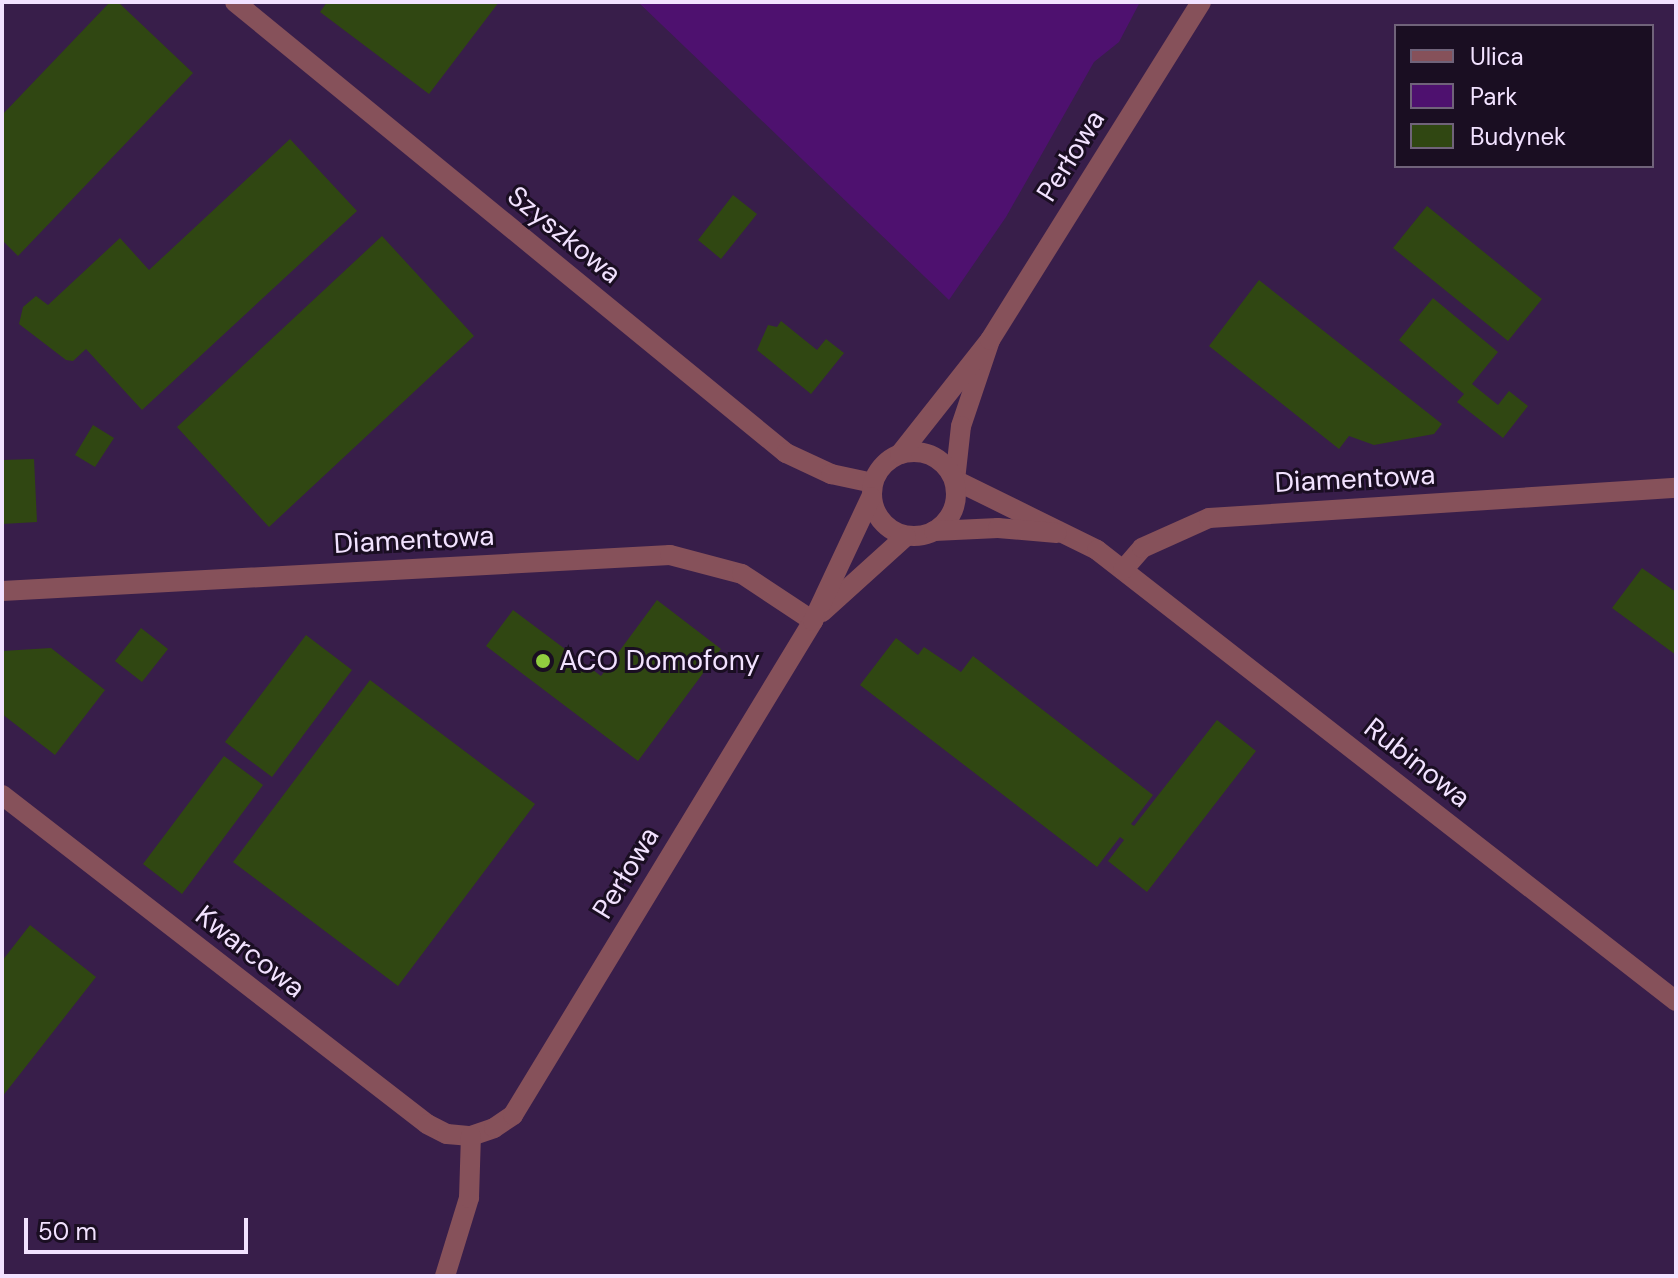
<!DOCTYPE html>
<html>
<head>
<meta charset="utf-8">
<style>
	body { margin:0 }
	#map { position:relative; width:1678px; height:1278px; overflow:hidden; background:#381e4a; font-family:"DM Sans",sans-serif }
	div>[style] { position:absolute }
	.green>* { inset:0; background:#4e116f }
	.building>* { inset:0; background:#304712 }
	.minor>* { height:20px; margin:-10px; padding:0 10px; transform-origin:10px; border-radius:10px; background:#86515a }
	.minor>.ring { margin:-10px; padding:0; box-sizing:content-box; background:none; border:20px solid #86515a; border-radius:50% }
	.dots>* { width:22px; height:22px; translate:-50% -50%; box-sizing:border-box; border:4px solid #1a0e22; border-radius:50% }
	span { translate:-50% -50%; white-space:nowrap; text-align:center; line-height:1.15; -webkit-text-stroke:6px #1a0e22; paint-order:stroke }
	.street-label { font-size:28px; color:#f2e2ff }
	.poi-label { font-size:28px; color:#f2e2ff }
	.left { translate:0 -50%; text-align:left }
	.frame { position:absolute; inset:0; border:4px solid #f2e2ff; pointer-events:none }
	.legend { position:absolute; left:1394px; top:24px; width:260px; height:144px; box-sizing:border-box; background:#1a0e22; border:2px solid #70637a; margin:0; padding:10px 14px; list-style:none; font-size:24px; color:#f2e2ff }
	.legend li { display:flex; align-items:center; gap:16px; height:40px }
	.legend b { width:40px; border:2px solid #70637a }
	.scale { position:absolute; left:24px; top:1218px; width:224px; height:36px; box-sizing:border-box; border:4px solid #f2e2ff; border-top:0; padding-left:10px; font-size:24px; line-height:28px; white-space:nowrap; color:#f2e2ff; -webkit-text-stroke:6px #1a0e22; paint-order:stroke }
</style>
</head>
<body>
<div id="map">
	<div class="green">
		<i style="clip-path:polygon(638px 2px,1140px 2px,1119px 42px,1094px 62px,1006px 217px,949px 300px)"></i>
	</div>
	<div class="building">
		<i style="clip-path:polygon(110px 2px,118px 2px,193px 73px,18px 256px,2px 240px,2px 115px)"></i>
		<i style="clip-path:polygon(327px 2px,499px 2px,429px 94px,320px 12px)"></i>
		<i style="clip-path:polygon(290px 139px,357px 211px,142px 410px,86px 349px,73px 361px,66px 360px,19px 324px,23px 307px,36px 296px,48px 305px,120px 238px,149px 270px)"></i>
		<i style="clip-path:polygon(733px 195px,757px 214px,721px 259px,698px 240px)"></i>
		<i style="clip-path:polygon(1427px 206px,1542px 299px,1508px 341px,1393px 248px)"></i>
		<i style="clip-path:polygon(382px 236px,474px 336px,269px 527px,177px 427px)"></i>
		<i style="clip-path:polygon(1259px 280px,1442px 424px,1434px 434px,1374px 445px,1349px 436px,1339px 449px,1209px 346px)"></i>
		<i style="clip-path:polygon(1433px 298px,1498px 352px,1472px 384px,1498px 405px,1509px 391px,1528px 406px,1503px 438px,1457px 402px,1464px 394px,1399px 340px)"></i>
		<i style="clip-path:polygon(781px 321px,817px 350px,826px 339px,844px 353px,811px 394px,757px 350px,768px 325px,777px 327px)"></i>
		<i style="clip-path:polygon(93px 425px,114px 438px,95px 467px,75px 455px)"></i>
		<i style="clip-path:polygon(34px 459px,37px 522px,2px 524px,2px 460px)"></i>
		<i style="clip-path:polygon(1642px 568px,1676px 592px,1676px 655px,1612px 608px)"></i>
		<i style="clip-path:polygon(657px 600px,721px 649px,638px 761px,486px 646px,513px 610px,601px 676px)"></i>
		<i style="clip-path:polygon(141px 628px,168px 649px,142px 682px,115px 661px)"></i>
		<i style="clip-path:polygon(306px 635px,352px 670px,272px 777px,225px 742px)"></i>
		<i style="clip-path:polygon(896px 638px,918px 655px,924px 647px,961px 672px,973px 656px,1153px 795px,1131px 824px,1134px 826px,1217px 720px,1256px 751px,1147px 892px,1108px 861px,1124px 840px,1120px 837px,1097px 867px,860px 685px)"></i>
		<i style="clip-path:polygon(51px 648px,105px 690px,55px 755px,2px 714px,2px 651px)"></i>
		<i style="clip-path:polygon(370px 680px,535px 804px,398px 986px,233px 862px)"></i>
		<i style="clip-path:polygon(224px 756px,263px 785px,182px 894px,143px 864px)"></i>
		<i style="clip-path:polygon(30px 925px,96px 977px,2px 1097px,2px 961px)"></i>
	</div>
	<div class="minor">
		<i style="left:235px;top:2px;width:712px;rotate:39.3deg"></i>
		<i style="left:786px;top:453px;width:50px;rotate:25deg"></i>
		<i style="left:831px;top:474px;width:43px;rotate:12.1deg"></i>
		<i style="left:990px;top:340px;width:91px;rotate:108.6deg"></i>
		<i style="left:961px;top:426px;width:54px;rotate:96.3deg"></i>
		<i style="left:955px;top:480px;width:158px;rotate:26.2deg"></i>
		<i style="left:1097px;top:550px;width:734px;rotate:37.92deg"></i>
		<i class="ring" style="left:872px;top:452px;width:64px;height:64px"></i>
		<i style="left:900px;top:454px;width:145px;rotate:-51.7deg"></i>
		<i style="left:990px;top:340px;width:398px;rotate:-58deg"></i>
		<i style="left:934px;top:531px;width:64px;rotate:-2.7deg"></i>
		<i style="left:998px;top:528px;width:59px;rotate:4.8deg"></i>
		<i style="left:1123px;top:570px;width:29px;rotate:-49deg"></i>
		<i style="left:1142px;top:548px;width:73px;rotate:-24.1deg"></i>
		<i style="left:1209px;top:518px;width:468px;rotate:-3.7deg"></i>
		<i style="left:2px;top:591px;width:669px;rotate:-3.08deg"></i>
		<i style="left:670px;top:555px;width:74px;rotate:14.8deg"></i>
		<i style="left:742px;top:574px;width:85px;rotate:33.5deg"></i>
		<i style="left:822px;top:612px;width:113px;rotate:-42.1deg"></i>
		<i style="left:2px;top:795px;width:537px;rotate:37.74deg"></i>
		<i style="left:427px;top:1124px;width:22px;rotate:27deg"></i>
		<i style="left:447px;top:1134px;width:24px;rotate:5deg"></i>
		<i style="left:471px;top:1136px;width:24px;rotate:-19deg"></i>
		<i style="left:494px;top:1128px;width:23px;rotate:-34deg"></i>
		<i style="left:513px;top:1115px;width:578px;rotate:-58.73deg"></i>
		<i style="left:813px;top:621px;width:137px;rotate:-64.9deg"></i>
		<i style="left:445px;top:1276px;width:82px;rotate:-72.9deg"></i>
		<i style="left:469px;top:1198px;width:62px;rotate:-88.2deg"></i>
	</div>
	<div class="dots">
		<i style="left:543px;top:661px;background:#91cd3f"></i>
	</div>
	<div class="street-label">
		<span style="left:1071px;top:156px;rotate:-58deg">Perłowa</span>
		<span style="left:564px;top:235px;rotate:39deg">Szyszkowa</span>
		<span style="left:1355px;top:479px;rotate:-3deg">Diamentowa</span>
		<span style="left:414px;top:540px;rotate:-3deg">Diamentowa</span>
		<span style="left:1417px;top:763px;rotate:38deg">Rubinowa</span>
		<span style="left:626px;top:873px;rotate:-59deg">Perłowa</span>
		<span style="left:250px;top:952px;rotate:38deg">Kwarcowa</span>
	</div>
	<div class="poi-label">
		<span class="left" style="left:559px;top:661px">ACO Domofony</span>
	</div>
	<div class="frame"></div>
	<ul class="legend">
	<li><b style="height:10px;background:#86515a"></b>Ulica</li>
	<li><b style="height:22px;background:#4e116f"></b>Park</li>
	<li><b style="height:22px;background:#304712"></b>Budynek</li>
	</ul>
	<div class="scale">50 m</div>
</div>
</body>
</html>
